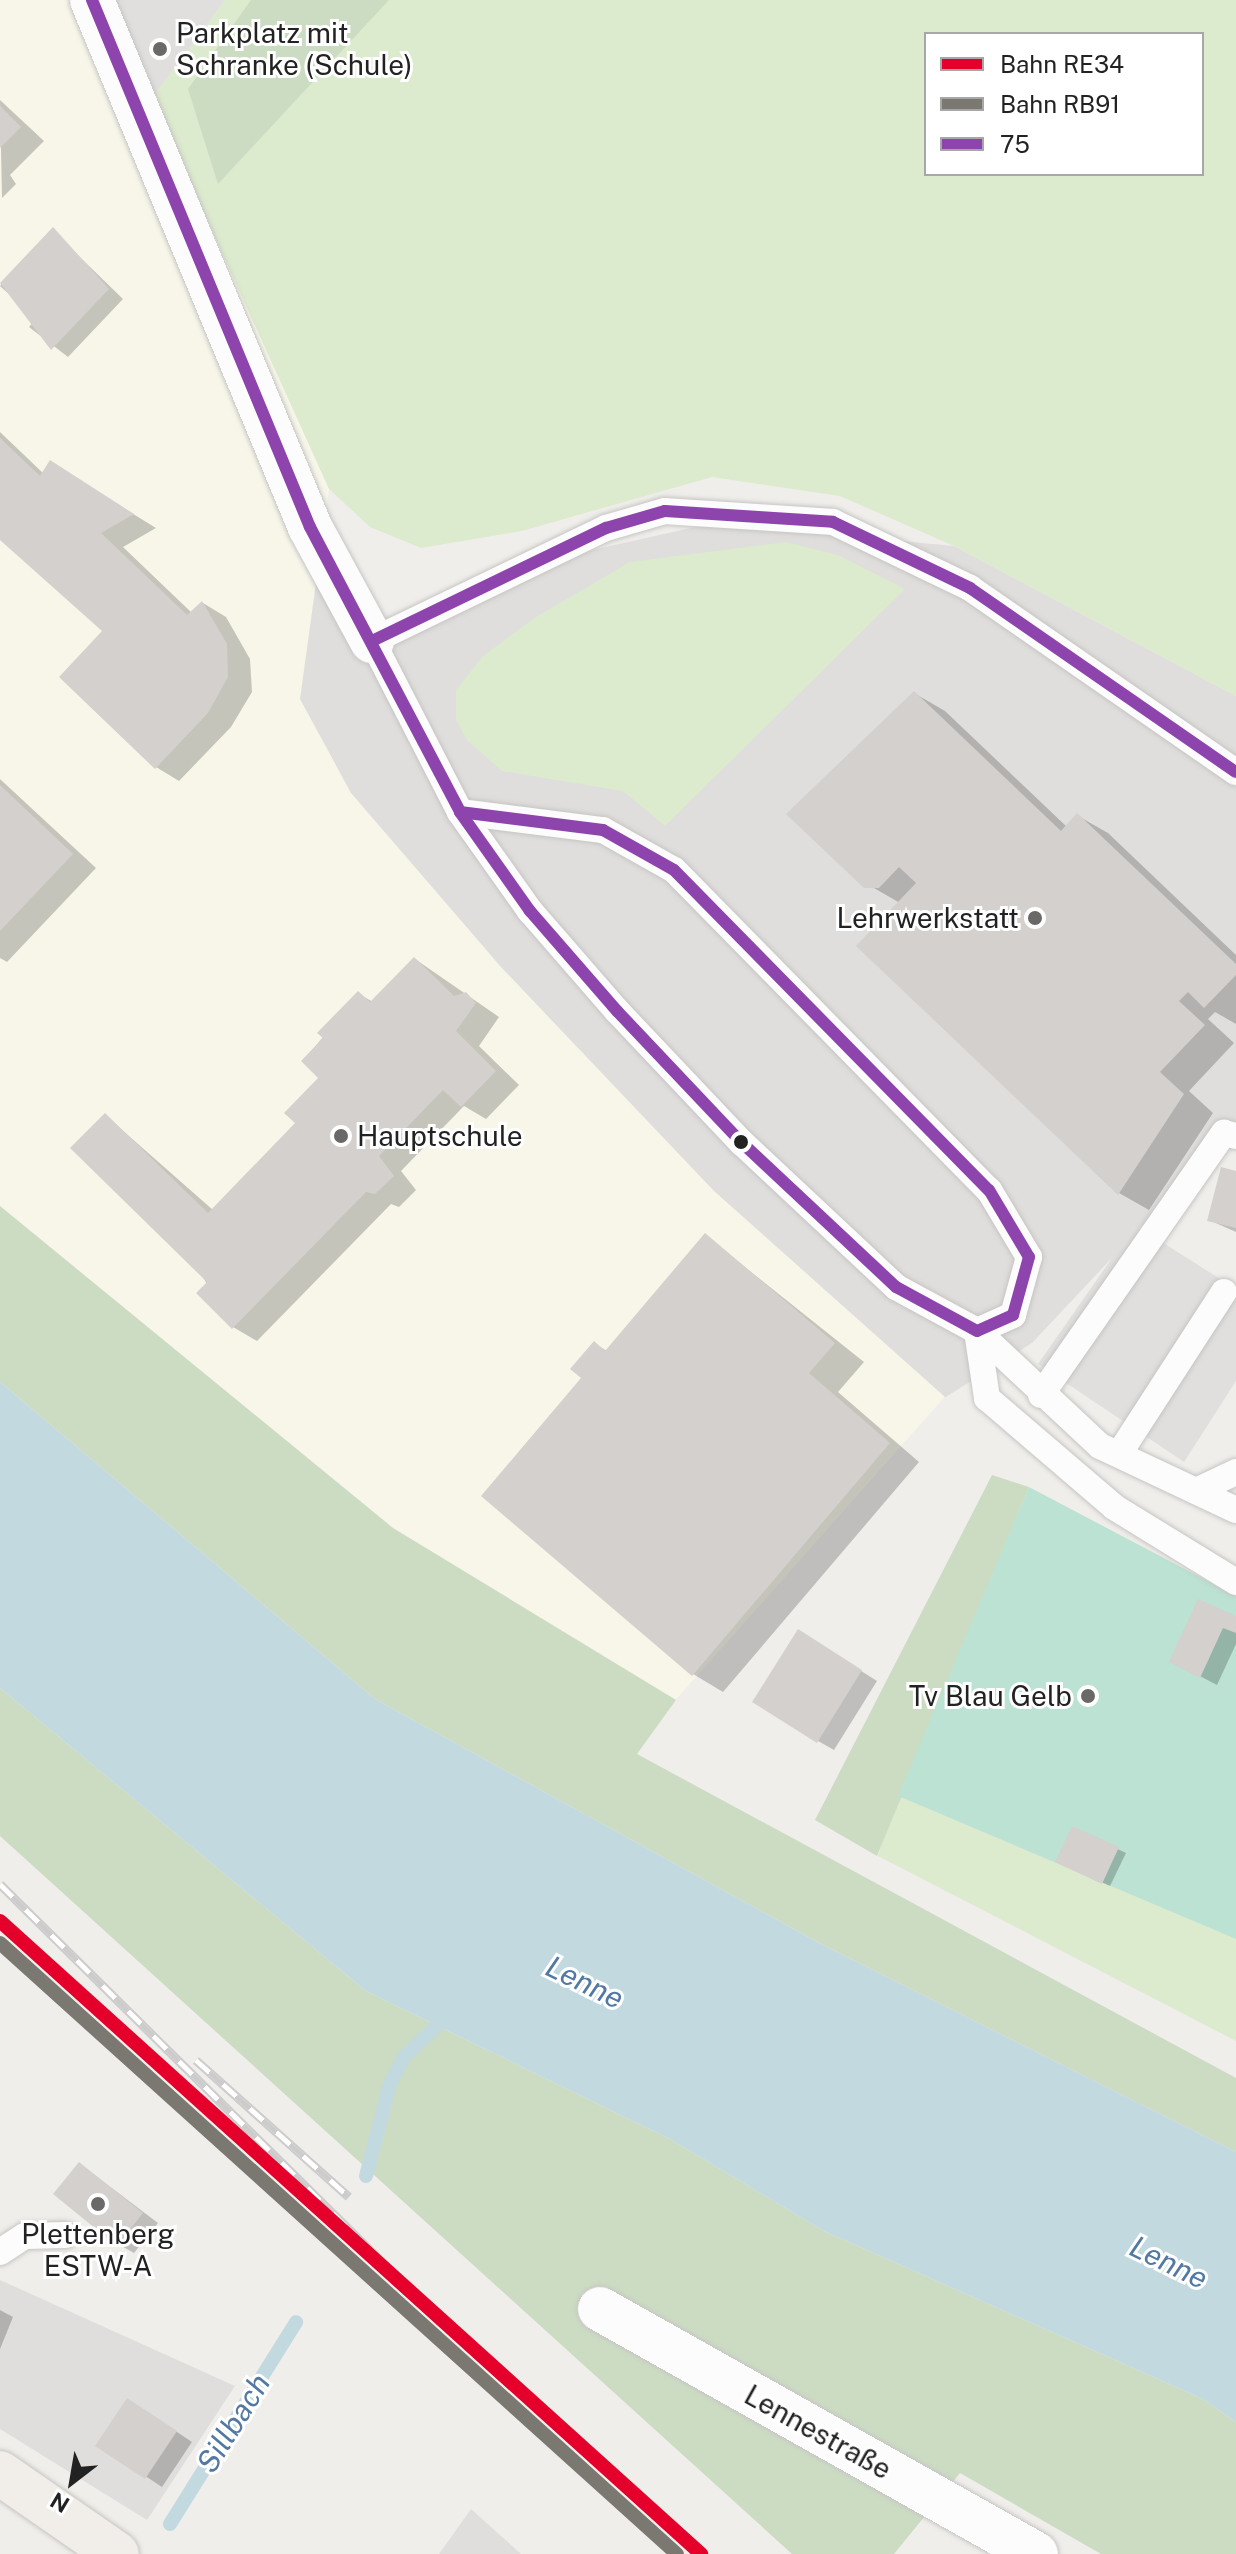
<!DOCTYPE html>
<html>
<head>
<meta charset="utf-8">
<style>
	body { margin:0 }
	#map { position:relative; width:1236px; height:2554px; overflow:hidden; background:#f0eeeb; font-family:"Public Sans",sans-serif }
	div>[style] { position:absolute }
	.residential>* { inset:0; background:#dfdedc }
	.education>* { inset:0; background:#f7f6e9 }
	.grass>* { inset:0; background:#dceacd }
	.forest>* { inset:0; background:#ccdcc3 }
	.pitch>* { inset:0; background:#bbe2d2 }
	.parking>* { inset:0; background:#e0dfde }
	.water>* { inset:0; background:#c2d9e0 }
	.shadow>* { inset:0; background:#0003 }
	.stream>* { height:14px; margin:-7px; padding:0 7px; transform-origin:7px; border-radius:7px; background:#c2d9e0 }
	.building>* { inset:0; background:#d3d0ce }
	.roads { filter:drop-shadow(0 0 2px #c6c5c3) drop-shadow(0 0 2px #c6c5c3) }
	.service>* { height:26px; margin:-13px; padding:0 13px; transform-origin:13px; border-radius:13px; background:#fdfcfc }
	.minor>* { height:44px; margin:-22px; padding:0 22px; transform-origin:22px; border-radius:22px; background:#fdfcfc }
	.primary>* { height:44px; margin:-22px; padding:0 22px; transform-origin:22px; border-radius:22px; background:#f1ede8 }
	.rail>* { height:9px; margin-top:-4.5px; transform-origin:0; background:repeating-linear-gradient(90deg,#fff 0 18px,#ccc 0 36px); box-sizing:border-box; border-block:2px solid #ccc }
	.bus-1>* { height:12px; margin:-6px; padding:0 6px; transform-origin:6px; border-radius:6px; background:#8e44ad }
	.rail-1>* { height:14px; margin:-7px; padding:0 7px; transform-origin:7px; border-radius:7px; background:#e4002b }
	.rail-2>* { height:14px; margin:-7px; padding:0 7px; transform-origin:7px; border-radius:7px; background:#7b7872 }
	.dots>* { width:22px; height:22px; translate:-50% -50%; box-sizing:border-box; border:4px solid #fff; border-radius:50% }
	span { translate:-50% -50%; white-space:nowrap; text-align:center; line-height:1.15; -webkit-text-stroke:6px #fff; paint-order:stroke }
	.poi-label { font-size:28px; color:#222 }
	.left { translate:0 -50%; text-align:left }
	.right { translate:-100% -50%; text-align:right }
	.street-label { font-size:28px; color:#222 }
	.water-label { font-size:30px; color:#5279a3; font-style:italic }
	.legend { position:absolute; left:924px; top:32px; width:280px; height:144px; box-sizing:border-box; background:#fff; border:2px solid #a7a7a7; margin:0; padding:10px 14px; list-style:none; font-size:24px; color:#222 }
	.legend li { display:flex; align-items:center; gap:16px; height:40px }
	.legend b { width:40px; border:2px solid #a7a7a7 }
	.north { position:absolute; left:32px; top:2442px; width:80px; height:80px; -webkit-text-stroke:6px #fff; paint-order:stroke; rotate:211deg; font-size:22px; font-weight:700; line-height:32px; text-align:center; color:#222 }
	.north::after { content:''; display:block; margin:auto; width:28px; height:36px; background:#222; clip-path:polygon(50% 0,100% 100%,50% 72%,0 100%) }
</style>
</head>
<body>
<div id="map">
	<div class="residential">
		<i style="clip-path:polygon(0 0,372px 641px,525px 565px,713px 523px,954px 546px,1236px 696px,1236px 1126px,1032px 1343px,944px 1398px,676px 1700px,0 1206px)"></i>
		<i style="clip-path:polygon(0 2280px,235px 2386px,147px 2520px,0 2429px)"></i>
		<i style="clip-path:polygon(471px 2509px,521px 2554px,439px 2554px)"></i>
	</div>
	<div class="education">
		<i style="clip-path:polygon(0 0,111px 0,329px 489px,300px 699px,351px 793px,501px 967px,714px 1191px,945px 1397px,676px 1700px,393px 1528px,0 1206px)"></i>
	</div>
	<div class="grass">
		<i style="clip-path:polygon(evenodd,225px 0,1236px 0,1236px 696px,954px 546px,840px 496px,712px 477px,522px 531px,421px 548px,370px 527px,329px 489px,152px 98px,225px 0,926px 34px,1202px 34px,1202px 174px,926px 174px,926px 34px)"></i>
		<i style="clip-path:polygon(786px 542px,838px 555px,905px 589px,665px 826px,623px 791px,502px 771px,467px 740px,456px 720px,456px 690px,483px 656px,536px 617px,630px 562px)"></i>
		<i style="clip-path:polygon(898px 1796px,1236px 1939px,1236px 2041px,878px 1856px)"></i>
	</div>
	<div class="forest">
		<i style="clip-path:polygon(251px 0,389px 0,218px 184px,188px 89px)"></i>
		<i style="clip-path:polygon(0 1206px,393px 1528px,676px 1700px,637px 1754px,1236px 2078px,1236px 2152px,821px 1944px,375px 1699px,0 1382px)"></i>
		<i style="clip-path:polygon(992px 1475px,1029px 1487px,877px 1856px,815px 1820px)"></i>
		<i style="clip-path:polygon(0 1688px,366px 1991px,670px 2139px,824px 2231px,1203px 2399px,1236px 2422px,1236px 2554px,1101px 2554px,960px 2473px,894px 2554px,792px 2554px,0 1836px)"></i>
	</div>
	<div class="pitch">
		<i style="clip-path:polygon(1029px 1487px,1236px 1596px,1236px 1939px,898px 1796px)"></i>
	</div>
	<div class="parking">
		<i style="clip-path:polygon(113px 0,225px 0,152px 98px)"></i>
		<i style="clip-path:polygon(1135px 1225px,1236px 1289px,1236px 1381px,1184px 1462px,1038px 1364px)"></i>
	</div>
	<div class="water">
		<i style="clip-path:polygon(0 1382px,375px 1699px,821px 1944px,1236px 2152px,1236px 2422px,1203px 2399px,824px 2231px,670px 2139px,366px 1991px,0 1688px)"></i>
	</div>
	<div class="shadow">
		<i style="clip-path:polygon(0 100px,44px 141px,10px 175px,16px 184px,2px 198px)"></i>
		<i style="clip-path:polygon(53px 231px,123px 299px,68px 357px,29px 327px,36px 319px,0 286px)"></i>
		<i style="clip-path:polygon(0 432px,44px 474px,73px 477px,156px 528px,123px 547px,192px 613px,203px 603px,226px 617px,250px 659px,252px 692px,231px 727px,179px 781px,156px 767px,105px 631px,0 537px)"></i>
		<i style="clip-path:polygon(914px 693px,945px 711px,1067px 827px,1078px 816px,1108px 833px,1236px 955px,1236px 1024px,1215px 1012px,1208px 1019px,1234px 1043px,1189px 1091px,1213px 1113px,1149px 1210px,1119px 1193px,900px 903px,874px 888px)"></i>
		<i style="clip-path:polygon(0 779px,96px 868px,7px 962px,0 958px)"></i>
		<i style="clip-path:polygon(415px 959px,499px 1017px,479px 1046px,519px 1085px,486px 1119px,464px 1106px,401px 1171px,416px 1190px,399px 1207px,391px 1204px,257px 1341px,233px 1327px,105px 1115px,213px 1210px,298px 1123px,321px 1078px,303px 1061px,359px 994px,373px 1002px)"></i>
		<i style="clip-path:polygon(1236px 1173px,1236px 1232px,1209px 1220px)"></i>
		<i style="clip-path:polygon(706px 1236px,864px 1362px,838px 1392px,919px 1462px,723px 1692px,693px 1674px,584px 1378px,594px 1343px,607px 1351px)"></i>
		<i style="clip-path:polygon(1236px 1619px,1236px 1644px,1217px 1685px,1171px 1661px)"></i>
		<i style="clip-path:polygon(814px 1641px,877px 1681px,834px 1750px,818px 1741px)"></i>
		<i style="clip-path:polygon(1073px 1828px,1126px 1853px,1110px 1886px,1065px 1866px)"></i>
		<i style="clip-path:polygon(80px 2164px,158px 2223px,134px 2253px,118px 2244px)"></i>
		<i style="clip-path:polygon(0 2310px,13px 2317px,0 2349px)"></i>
		<i style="clip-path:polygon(144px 2410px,192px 2442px,162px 2487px,98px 2445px)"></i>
	</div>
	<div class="stream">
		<i style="left:366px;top:2176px;width:95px;rotate:-75.4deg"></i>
		<i style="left:390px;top:2084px;width:30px;rotate:-63deg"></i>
		<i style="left:404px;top:2057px;width:61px;rotate:-43.7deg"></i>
		<i style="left:170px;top:2524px;width:238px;rotate:-58deg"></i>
	</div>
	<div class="building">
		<i style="clip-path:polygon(0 106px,21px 127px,0 148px)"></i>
		<i style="clip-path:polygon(53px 227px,109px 289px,51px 350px,0 283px)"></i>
		<i style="clip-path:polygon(0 438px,40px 476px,50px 460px,134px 514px,101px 533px,187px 615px,202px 601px,227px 644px,228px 677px,208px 713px,155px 769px,59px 677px,102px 631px,0 540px)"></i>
		<i style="clip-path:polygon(914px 691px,1061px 831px,1077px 813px,1236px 964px,1236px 975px,1204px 1008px,1188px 992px,1179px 1001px,1205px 1025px,1160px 1072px,1184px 1094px,1118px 1195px,856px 946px,916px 883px,899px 867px,879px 888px,864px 888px,786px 814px)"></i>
		<i style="clip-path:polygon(0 785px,73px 854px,0 931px)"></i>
		<i style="clip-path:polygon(414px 957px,454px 996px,466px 992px,476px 1003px,456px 1031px,496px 1071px,461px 1107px,443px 1090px,379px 1156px,394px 1176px,375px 1194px,366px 1192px,232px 1329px,196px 1293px,207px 1282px,70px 1148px,105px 1113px,208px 1213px,295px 1123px,284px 1113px,318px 1078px,301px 1061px,323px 1038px,317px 1033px,358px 991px,370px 1002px)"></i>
		<i style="clip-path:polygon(1221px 1167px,1236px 1171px,1236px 1228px,1207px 1221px)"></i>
		<i style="clip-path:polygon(705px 1233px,835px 1343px,809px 1373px,890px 1443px,692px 1676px,481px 1496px,581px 1378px,570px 1369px,594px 1341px,605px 1351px)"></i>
		<i style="clip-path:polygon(1198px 1599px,1236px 1616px,1236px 1633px,1223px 1628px,1200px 1678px,1169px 1662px)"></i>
		<i style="clip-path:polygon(798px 1629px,862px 1670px,817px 1743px,752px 1702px)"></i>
		<i style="clip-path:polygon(1072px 1826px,1119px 1847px,1102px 1884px,1055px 1862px)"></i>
		<i style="clip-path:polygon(79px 2162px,143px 2213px,117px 2246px,53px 2194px)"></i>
		<i style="clip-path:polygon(127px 2398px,177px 2431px,145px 2479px,95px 2446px)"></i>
	</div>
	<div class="roads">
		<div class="service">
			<i style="left:460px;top:812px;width:144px;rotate:7.2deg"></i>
			<i style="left:603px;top:830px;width:81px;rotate:29.4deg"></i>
			<i style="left:674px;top:870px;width:449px;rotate:45.5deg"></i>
			<i style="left:989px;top:1190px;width:78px;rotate:59.2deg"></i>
			<i style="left:1029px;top:1257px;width:60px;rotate:105.4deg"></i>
			<i style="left:1013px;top:1315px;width:39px;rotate:156deg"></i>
			<i style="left:977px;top:1331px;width:92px;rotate:-151.5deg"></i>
			<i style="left:896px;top:1287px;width:211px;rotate:-136.9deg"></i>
			<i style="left:742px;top:1143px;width:182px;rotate:-133.4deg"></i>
			<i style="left:617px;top:1011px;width:133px;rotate:-131deg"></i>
			<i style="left:530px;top:911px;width:121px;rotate:-125.3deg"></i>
			<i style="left:460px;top:812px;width:192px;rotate:-117.2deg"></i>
			<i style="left:372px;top:641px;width:260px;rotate:-25.8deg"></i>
			<i style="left:606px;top:528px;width:61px;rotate:-16.1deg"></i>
			<i style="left:665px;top:511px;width:168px;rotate:3.7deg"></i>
			<i style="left:833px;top:522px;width:152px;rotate:25.7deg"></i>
			<i style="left:970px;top:588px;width:323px;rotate:34.7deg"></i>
			<i style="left:977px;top:1331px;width:68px;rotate:81.5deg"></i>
			<i style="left:987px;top:1398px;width:167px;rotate:40.6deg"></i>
			<i style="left:1114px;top:1507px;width:143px;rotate:31.6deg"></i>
			<i style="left:977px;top:1331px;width:168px;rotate:43.1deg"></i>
			<i style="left:1100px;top:1446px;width:150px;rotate:25.2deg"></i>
			<i style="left:1041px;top:1395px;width:320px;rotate:-55.1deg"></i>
			<i style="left:1224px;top:1133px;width:12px;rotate:14deg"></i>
			<i style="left:1119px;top:1454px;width:193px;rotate:-57.1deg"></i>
			<i style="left:1196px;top:1491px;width:44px;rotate:-25.4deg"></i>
			<i style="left:0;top:2252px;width:30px;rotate:-33deg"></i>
			<i style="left:25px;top:2236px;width:40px;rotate:-1.4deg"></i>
		</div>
		<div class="minor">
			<i style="left:92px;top:0;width:570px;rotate:67.53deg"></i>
			<i style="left:310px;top:527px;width:130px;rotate:61.5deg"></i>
			<i style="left:600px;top:2309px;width:500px;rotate:29.33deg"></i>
		</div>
		<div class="primary">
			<i style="left:0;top:2473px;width:142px;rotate:34.7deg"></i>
		</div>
	</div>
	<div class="rail">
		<i style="left:0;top:1884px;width:606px;rotate:44.67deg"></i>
		<i style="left:196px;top:2060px;width:205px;rotate:41.8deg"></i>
	</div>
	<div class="bus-1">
		<i style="left:92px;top:0;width:570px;rotate:67.53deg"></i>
		<i style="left:310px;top:527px;width:322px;rotate:62.2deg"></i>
		<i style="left:372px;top:641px;width:260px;rotate:-25.8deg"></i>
		<i style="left:606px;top:528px;width:61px;rotate:-16.1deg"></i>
		<i style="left:665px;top:511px;width:168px;rotate:3.7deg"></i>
		<i style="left:833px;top:522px;width:152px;rotate:25.7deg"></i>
		<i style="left:970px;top:588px;width:323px;rotate:34.7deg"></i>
		<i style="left:460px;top:812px;width:144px;rotate:7.2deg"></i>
		<i style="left:603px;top:830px;width:81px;rotate:29.4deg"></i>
		<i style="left:674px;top:870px;width:449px;rotate:45.5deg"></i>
		<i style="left:989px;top:1190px;width:78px;rotate:59.2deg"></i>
		<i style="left:1029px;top:1257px;width:60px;rotate:105.4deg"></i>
		<i style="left:1013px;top:1315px;width:39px;rotate:156deg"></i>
		<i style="left:977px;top:1331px;width:92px;rotate:-151.5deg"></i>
		<i style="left:896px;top:1287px;width:211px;rotate:-136.9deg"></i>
		<i style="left:742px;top:1143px;width:182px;rotate:-133.4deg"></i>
		<i style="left:617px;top:1011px;width:133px;rotate:-131deg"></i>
		<i style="left:530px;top:911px;width:121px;rotate:-125.3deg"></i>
	</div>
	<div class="rail-1">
		<i style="left:0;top:1921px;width:945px;rotate:42.08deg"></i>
	</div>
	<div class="rail-2">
		<i style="left:0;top:1943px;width:912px;rotate:42.07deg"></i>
	</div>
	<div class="dots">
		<i style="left:160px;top:49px;background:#6a6968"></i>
		<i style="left:1035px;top:918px;background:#6a6968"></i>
		<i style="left:341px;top:1136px;background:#6a6968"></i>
		<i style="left:741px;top:1142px;background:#222"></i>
		<i style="left:1088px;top:1696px;background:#6a6968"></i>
		<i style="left:98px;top:2204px;background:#6a6968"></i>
	</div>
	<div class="poi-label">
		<span class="left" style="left:176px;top:49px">Parkplatz mit<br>Schranke (Schule)</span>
		<span class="right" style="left:1019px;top:918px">Lehrwerkstatt</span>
		<span class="left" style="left:357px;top:1136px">Hauptschule</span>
		<span class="right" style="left:1072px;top:1696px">Tv Blau Gelb</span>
		<span style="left:98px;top:2250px">Plettenberg<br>ESTW-A</span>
	</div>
	<div class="street-label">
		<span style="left:818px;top:2432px;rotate:29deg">Lennestraße</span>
	</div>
	<div class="water-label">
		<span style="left:585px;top:1982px;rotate:26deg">Lenne</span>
		<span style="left:1169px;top:2262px;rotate:26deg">Lenne</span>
		<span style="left:233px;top:2423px;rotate:-58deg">Sillbach</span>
	</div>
	<ul class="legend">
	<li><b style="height:10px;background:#e4002b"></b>Bahn RE34</li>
	<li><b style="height:10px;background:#7b7872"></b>Bahn RB91</li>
	<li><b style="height:10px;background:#8e44ad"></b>75</li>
	</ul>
	<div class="north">N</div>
</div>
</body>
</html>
